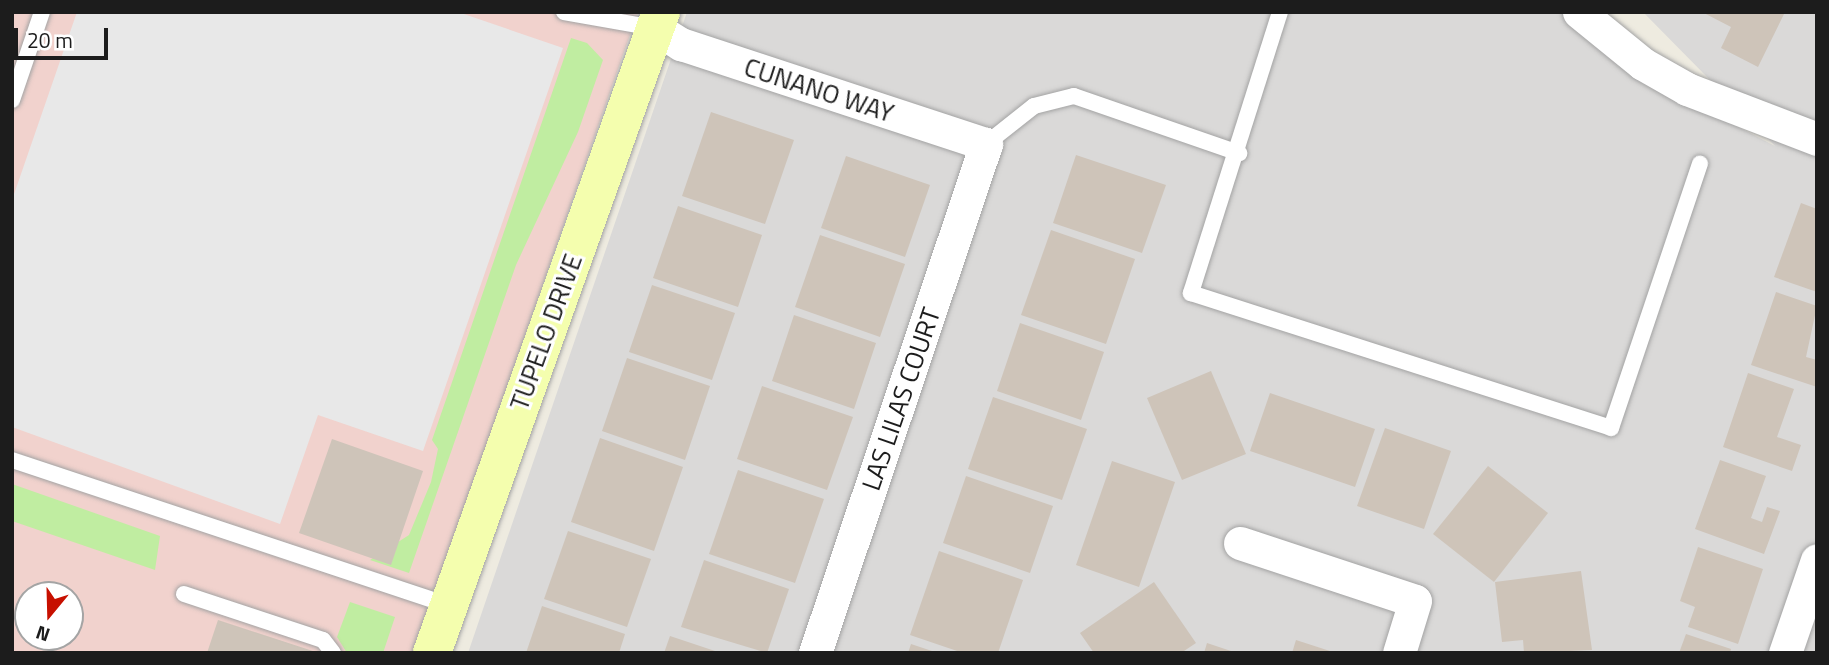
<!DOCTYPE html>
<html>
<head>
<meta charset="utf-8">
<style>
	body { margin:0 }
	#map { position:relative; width:1829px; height:665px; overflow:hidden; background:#eeebe0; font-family:"Titillium Web",sans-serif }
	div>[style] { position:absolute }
	.residential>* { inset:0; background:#dad9d8 }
	.commercial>* { inset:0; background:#f1d2cd }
	.grass>* { inset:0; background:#c0eda1 }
	.parking>* { inset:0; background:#e8e8e8 }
	.building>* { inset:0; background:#cec4b9 }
	.roads { filter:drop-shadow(0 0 2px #a3a3a3) drop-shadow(0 0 2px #a3a3a3) }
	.lane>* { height:16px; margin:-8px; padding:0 8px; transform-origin:8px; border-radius:8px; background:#fff }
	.street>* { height:33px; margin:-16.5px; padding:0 16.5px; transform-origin:16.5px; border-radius:16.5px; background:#fff }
	.secondary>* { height:38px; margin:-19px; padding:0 19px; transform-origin:19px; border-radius:19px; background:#f4feae }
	span { translate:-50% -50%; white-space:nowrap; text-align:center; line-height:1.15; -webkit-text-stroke:6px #fff; paint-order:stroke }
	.street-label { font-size:26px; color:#1c1c1c }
	.frame { position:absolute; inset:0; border:14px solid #1c1c1c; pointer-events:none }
	.north { position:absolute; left:14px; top:581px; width:70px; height:70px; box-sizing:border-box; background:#fff; border:2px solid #a4a4a4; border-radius:50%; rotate:199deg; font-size:19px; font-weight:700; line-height:28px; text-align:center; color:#1c1c1c }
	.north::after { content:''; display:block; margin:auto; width:24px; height:32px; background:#c71000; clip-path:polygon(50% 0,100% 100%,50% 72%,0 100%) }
	.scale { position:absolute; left:14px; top:28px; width:94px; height:32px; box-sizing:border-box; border:4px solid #1c1c1c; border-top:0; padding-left:9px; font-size:21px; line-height:24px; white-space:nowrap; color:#1c1c1c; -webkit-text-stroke:5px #fff; paint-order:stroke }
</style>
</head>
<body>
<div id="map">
	<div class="residential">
		<i style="clip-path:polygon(687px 12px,1564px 12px,1634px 73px,1775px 146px,1643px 12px,1817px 12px,1817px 653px,468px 653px)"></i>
	</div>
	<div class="commercial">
		<i style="clip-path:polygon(evenodd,12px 12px,638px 12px,414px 653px,12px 653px,12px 12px,28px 595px,70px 595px,70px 637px,28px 637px,28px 595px)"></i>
	</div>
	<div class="grass">
		<i style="clip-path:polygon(571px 38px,587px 43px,603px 60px,578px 132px,516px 265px,409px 573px,370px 560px,409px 535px,431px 482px,438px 449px,432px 440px)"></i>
		<i style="clip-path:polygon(12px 484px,160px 536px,155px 570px,12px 521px)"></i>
		<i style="clip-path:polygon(350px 602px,395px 617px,383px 653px,347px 653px,337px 637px)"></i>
	</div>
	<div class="parking">
		<i style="clip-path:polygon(77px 12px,458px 12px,563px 48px,423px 451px,318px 415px,280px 524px,12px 427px,12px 200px)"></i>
	</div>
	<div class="building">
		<i style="clip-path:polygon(1702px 12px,1785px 12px,1758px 67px,1721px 48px,1731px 27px)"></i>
		<i style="clip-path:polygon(711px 112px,794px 140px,765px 224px,682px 196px)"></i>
		<i style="clip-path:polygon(1076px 155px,1166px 185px,1142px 253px,1053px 223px)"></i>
		<i style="clip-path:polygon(846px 156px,930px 185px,905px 257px,821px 228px)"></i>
		<i style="clip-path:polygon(1801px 203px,1817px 209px,1817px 292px,1774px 277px)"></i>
		<i style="clip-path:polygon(678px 206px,762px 235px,738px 307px,653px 278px)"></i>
		<i style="clip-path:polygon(1051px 230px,1135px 259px,1106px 344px,1021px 315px)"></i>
		<i style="clip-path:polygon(820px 235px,905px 264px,880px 337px,795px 307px)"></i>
		<i style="clip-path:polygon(652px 285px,735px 313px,712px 380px,629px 352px)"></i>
		<i style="clip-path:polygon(1776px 292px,1817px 306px,1806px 357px,1817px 360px,1817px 387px,1751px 365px)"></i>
		<i style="clip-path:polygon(794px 315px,876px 343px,854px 409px,772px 381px)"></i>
		<i style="clip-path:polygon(1020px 323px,1104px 352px,1081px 420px,997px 391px)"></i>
		<i style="clip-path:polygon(627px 358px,710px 386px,685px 460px,602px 431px)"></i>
		<i style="clip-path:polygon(1211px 371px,1246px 454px,1182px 480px,1147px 398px)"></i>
		<i style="clip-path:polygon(1748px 373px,1794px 389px,1777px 437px,1801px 445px,1792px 471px,1723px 447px)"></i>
		<i style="clip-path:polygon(762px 386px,853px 417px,827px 490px,737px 459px)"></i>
		<i style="clip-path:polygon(1270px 393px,1375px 429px,1355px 487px,1250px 451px)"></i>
		<i style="clip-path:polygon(993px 397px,1087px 429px,1062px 500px,968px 469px)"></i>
		<i style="clip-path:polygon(1385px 428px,1451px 451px,1424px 529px,1357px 506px)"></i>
		<i style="clip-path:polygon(600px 438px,683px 467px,654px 551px,571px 522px)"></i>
		<i style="clip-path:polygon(332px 439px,423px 471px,391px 565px,299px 533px)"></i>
		<i style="clip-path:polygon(1720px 460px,1766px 476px,1751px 518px,1762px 522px,1767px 507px,1780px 511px,1764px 554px,1695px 529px)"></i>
		<i style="clip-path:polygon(1112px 461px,1175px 482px,1139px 587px,1076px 565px)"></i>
		<i style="clip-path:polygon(1488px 466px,1548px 513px,1494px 582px,1433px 534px)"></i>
		<i style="clip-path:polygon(738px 470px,824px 499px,795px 583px,709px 554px)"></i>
		<i style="clip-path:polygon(966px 476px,1053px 506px,1030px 573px,943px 543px)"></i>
		<i style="clip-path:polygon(568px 531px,651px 559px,627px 627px,544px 599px)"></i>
		<i style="clip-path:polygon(1698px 547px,1763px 569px,1738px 644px,1688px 627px,1695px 607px,1680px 601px)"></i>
		<i style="clip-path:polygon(939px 551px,1023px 580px,998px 653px,963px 653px,910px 635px)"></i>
		<i style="clip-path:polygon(704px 560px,789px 589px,767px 653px,681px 627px)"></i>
		<i style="clip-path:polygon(1581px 571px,1592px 650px,1524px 653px,1523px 640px,1502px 642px,1495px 582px)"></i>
		<i style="clip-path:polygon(1154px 582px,1196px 643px,1181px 653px,1094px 653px,1080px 633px)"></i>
		<i style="clip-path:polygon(542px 606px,625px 634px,619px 653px,526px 653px)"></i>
		<i style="clip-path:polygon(218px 620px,316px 652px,316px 653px,207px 653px)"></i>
		<i style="clip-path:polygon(1686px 634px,1731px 649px,1730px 653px,1679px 653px)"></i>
		<i style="clip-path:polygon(670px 636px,718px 652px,718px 653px,664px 653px)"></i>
		<i style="clip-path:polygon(1296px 640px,1333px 652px,1333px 653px,1292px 653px)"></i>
		<i style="clip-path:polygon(1207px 643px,1234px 652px,1234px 653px,1204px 653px)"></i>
		<i style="clip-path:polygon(911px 644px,935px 652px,935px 653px,908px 653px)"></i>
	</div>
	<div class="roads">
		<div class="lane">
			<i style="left:564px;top:12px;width:91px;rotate:10.1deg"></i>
			<i style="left:1280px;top:12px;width:295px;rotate:107.6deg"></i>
			<i style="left:1191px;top:293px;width:441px;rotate:17.8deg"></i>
			<i style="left:1611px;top:428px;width:279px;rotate:-71.4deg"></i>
			<i style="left:12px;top:100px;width:93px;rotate:-71.2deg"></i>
			<i style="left:986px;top:144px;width:61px;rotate:-38.4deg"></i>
			<i style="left:1034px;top:106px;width:41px;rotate:-14deg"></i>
			<i style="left:1074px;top:96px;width:175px;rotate:19.1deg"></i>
			<i style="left:12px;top:460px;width:459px;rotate:18.4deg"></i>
			<i style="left:184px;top:594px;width:146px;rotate:18.3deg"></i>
			<i style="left:323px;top:640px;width:16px;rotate:52deg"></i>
		</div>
		<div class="street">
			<i style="left:1579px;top:12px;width:82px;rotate:39.1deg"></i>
			<i style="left:1643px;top:64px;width:51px;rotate:29.6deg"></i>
			<i style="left:1687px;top:89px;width:139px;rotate:21deg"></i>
			<i style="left:655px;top:28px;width:31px;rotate:32deg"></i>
			<i style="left:681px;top:44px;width:321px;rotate:18.2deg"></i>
			<i style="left:986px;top:144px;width:537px;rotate:108.57deg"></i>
			<i style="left:1240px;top:543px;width:184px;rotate:18.3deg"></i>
			<i style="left:1415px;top:601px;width:54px;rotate:107.1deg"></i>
			<i style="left:1785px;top:653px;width:98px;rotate:-71deg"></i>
		</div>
		<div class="secondary">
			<i style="left:432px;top:653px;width:681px;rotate:-70.34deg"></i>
		</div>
	</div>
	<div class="street-label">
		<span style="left:819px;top:90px;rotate:18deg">CUNANO WAY</span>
		<span style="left:546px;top:332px;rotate:-70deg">TUPELO DRIVE</span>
		<span style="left:901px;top:399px;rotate:-71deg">LAS LILAS COURT</span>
	</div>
	<div class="frame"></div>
	<div class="north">N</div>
	<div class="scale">20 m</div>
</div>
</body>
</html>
